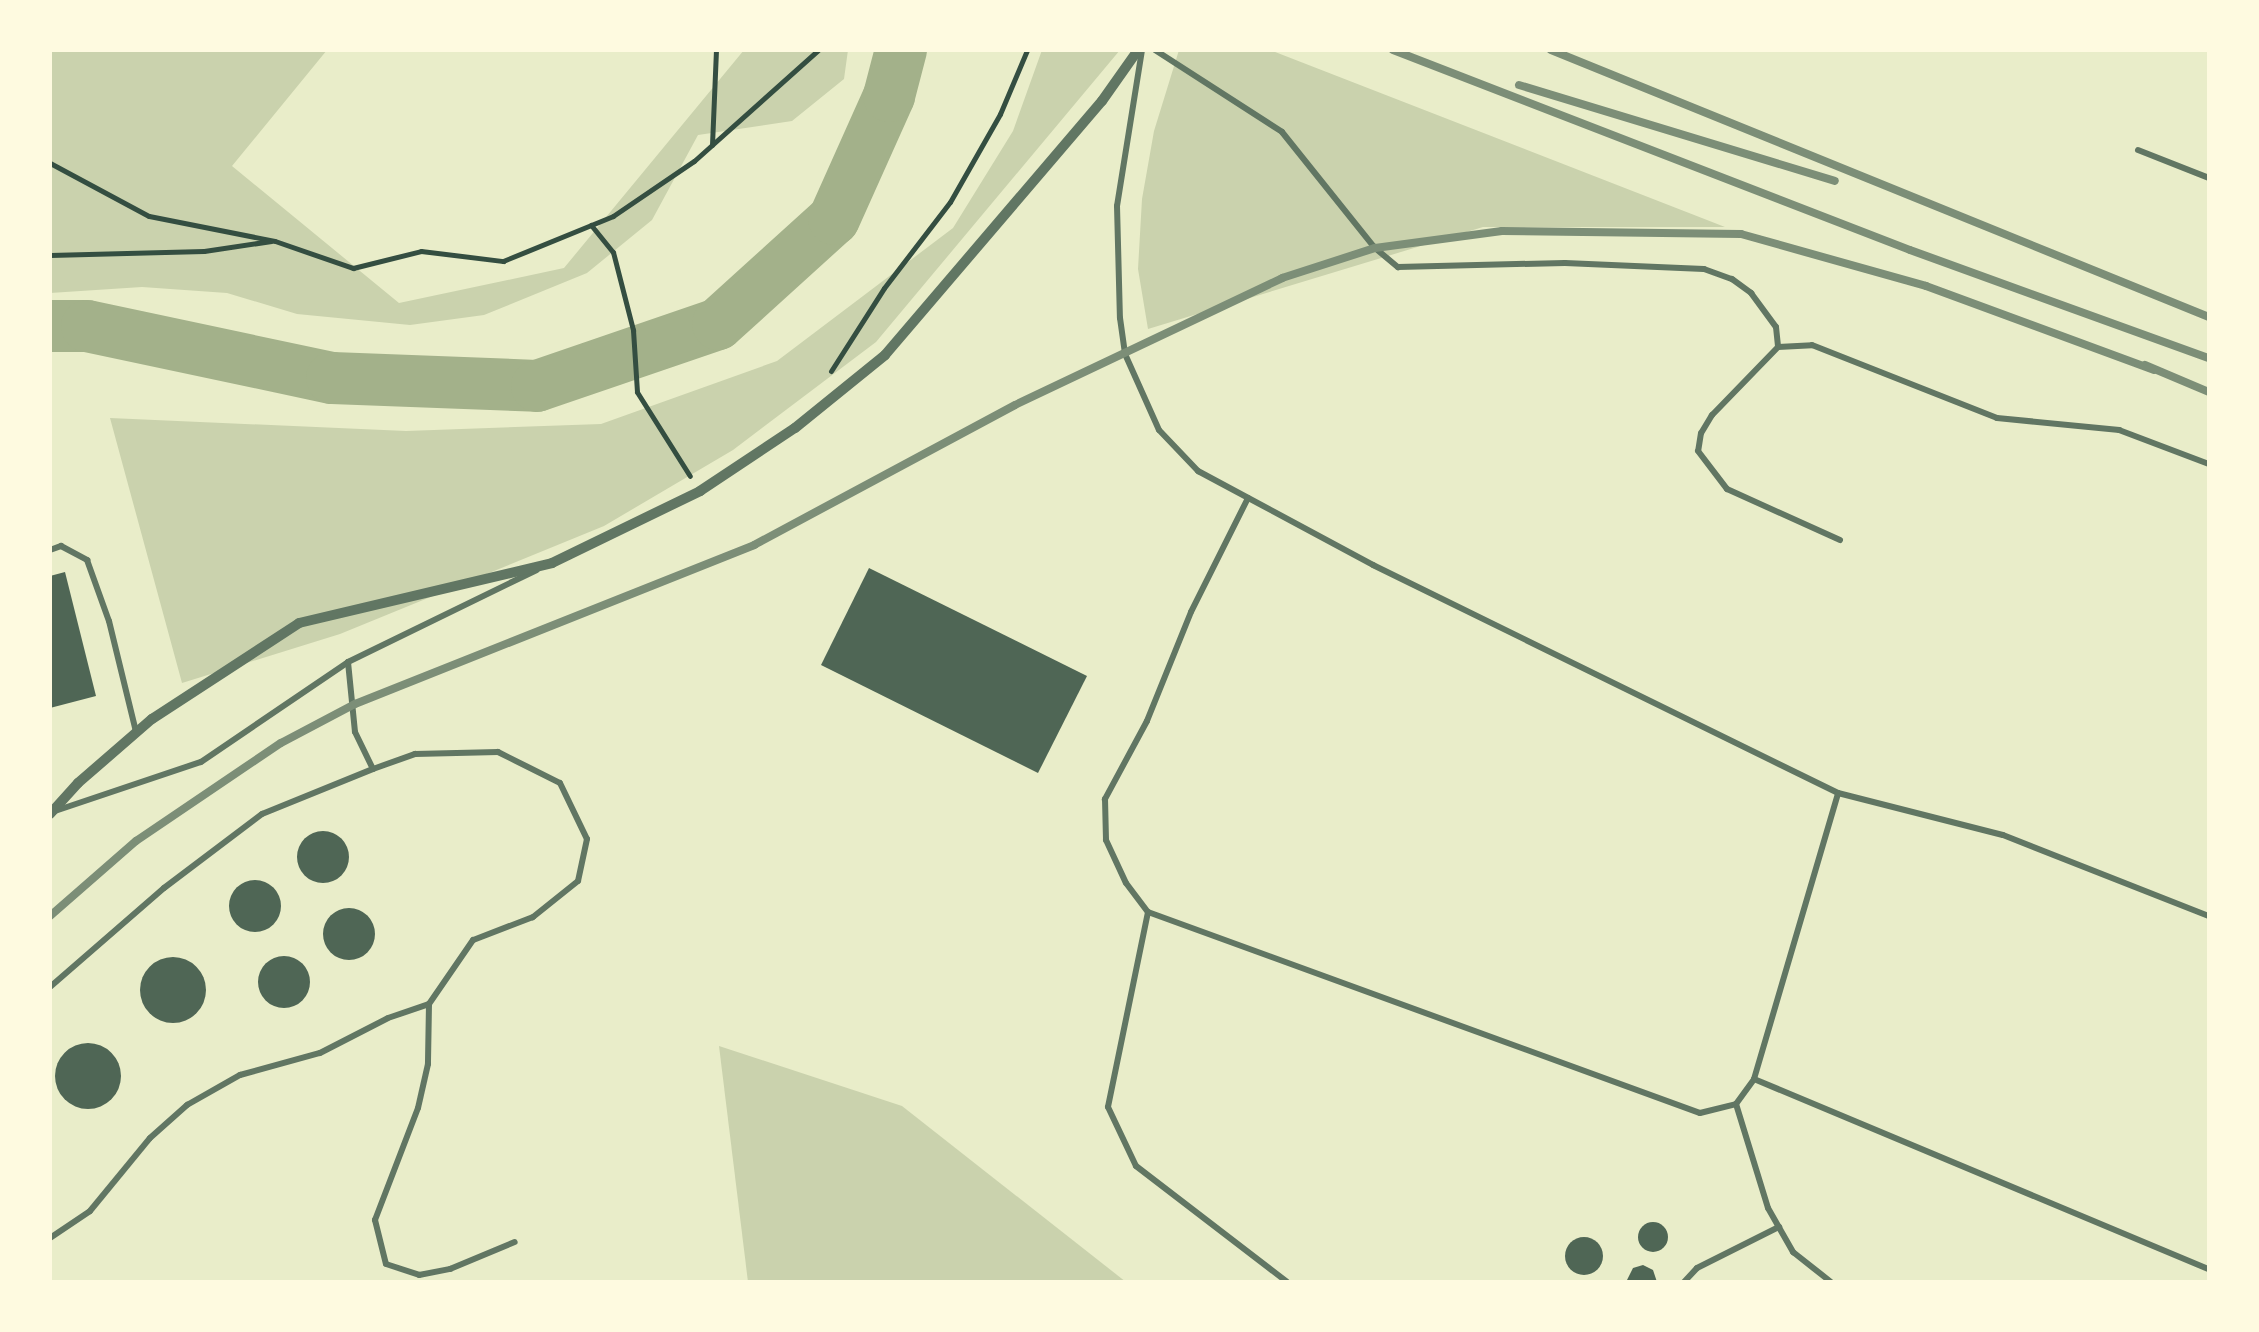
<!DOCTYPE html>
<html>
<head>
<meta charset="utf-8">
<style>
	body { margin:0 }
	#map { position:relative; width:2259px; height:1332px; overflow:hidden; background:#e9edc9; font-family:"Source Sans 3",sans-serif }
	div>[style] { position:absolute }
	.green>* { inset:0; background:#cad2ad }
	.river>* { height:52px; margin:-26px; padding:0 26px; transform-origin:26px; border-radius:26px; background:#a3b18a }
	.building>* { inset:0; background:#4f6655 }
	.round { border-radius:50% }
	.path>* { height:5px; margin:-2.5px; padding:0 2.5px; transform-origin:2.5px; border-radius:2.5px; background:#344e41 }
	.service>* { height:6px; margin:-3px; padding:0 3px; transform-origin:3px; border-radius:3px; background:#617663 }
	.minor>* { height:10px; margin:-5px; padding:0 5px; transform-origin:5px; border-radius:5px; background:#617663 }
	.rail>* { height:8px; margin:-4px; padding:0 4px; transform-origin:4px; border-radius:4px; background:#7c8e77 }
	span { translate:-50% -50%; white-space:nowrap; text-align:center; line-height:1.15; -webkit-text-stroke:9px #fefae0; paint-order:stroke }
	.frame { position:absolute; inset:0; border:52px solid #fefae0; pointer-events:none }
</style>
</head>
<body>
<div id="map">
	<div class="green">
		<i style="clip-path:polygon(50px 50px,327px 50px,232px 166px,399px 303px,564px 268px,744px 50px,848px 50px,844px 79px,792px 121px,698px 135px,652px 220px,587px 273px,484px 315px,410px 325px,297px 314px,227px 293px,142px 287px,50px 293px)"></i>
		<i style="clip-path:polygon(1042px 50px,1120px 50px,876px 342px,733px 450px,604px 526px,340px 634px,182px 683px,110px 418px,406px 431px,601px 424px,777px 361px,953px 228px,1013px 131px)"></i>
		<i style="clip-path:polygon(1179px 50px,1270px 50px,1725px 227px,1483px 227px,1148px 329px,1138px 269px,1142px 199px,1154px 131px)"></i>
		<i style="clip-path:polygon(719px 1046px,902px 1106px,1126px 1282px,748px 1282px)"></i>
	</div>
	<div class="river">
		<i style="left:50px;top:326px;width:37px"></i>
		<i style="left:87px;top:326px;width:250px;rotate:12deg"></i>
		<i style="left:332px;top:378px;width:205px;rotate:2.2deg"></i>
		<i style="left:537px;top:386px;width:191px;rotate:-18.9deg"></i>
		<i style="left:718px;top:324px;width:156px;rotate:-42.2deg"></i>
		<i style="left:834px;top:219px;width:135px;rotate:-65.9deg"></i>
		<i style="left:889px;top:96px;width:48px;rotate:-75.4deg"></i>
	</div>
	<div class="building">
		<i style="clip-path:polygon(869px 568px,1087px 676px,1038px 773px,821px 665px)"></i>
		<i style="clip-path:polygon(65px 572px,96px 696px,50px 708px,50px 576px)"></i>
		<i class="round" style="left:297px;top:831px;width:52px;height:52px"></i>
		<i class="round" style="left:229px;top:880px;width:52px;height:52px"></i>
		<i class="round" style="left:323px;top:908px;width:52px;height:52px"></i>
		<i class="round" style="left:258px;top:956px;width:52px;height:52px"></i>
		<i class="round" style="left:140px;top:957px;width:66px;height:66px"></i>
		<i class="round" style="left:55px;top:1043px;width:66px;height:66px"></i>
		<i class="round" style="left:1638px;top:1222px;width:30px;height:30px"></i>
		<i class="round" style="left:1565px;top:1237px;width:38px;height:38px"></i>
		<i style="clip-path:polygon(1643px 1265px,1653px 1270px,1657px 1282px,1626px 1282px,1633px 1268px)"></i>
	</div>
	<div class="path">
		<i style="left:712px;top:145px;width:95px;rotate:-87.6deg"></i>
		<i style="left:50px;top:163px;width:112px;rotate:28.2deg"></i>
		<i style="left:149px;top:216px;width:128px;rotate:11.2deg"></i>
		<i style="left:275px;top:241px;width:83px;rotate:19.1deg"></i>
		<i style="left:353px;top:268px;width:70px;rotate:-14deg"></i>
		<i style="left:421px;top:251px;width:83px;rotate:7deg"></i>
		<i style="left:503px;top:261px;width:119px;rotate:-22.2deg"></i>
		<i style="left:613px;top:216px;width:98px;rotate:-34.2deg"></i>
		<i style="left:694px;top:161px;width:166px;rotate:-41.8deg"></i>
		<i style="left:591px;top:225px;width:35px;rotate:51deg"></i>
		<i style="left:613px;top:252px;width:81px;rotate:75.6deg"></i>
		<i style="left:633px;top:330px;width:62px;rotate:86.3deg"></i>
		<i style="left:637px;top:392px;width:99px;rotate:57.8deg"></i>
		<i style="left:50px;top:255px;width:154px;rotate:-1.5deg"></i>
		<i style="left:204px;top:251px;width:68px;rotate:-8.5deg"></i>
		<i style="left:831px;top:371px;width:98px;rotate:-57.4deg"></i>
		<i style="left:884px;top:288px;width:108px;rotate:-52.5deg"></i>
		<i style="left:950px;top:202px;width:101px;rotate:-60.4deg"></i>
		<i style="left:1000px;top:114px;width:69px;rotate:-67.1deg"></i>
	</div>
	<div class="service">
		<i style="left:1142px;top:50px;width:158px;rotate:99.1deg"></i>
		<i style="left:1117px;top:206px;width:112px;rotate:88.5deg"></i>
		<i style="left:1120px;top:318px;width:36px;rotate:82deg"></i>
		<i style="left:1125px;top:354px;width:83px;rotate:65.9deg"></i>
		<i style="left:1159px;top:430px;width:57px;rotate:46.4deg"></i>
		<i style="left:1198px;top:471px;width:199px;rotate:28.2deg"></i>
		<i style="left:1373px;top:565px;width:518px;rotate:26.12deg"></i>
		<i style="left:1838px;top:793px;width:170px;rotate:14.3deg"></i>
		<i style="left:2003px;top:835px;width:221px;rotate:21.5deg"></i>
		<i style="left:1155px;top:50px;width:151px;rotate:32.8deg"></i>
		<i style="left:1282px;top:132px;width:149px;rotate:51.3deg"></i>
		<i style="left:1375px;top:248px;width:30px;rotate:40deg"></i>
		<i style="left:1398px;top:267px;width:167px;rotate:-1.4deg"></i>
		<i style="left:1565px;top:263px;width:139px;rotate:2.5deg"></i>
		<i style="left:1704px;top:269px;width:30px;rotate:20deg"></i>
		<i style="left:1732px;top:279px;width:24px;rotate:36deg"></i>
		<i style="left:1751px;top:293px;width:42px;rotate:53.7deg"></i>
		<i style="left:1776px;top:327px;width:20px;rotate:84deg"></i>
		<i style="left:1778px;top:347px;width:95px;rotate:134.1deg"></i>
		<i style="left:1712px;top:415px;width:21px;rotate:121deg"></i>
		<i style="left:1701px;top:433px;width:18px;rotate:99deg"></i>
		<i style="left:1698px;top:451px;width:48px;rotate:52.7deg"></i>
		<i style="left:1727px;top:489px;width:124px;rotate:24.3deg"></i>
		<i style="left:2138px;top:150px;width:76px;rotate:21.5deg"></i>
		<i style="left:1778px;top:347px;width:34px;rotate:-3deg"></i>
		<i style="left:1812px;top:345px;width:199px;rotate:21.5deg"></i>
		<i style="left:1997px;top:418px;width:123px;rotate:5.6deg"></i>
		<i style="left:2119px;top:430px;width:96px;rotate:20.7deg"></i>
		<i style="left:1248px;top:498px;width:127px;rotate:116.6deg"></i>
		<i style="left:1191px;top:612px;width:118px;rotate:112deg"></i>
		<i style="left:1147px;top:721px;width:89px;rotate:118.3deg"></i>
		<i style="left:1105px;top:799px;width:41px;rotate:88.6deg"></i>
		<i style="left:1106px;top:840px;width:47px;rotate:65.1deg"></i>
		<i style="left:1126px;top:883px;width:36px;rotate:53deg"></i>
		<i style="left:1148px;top:912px;width:587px;rotate:20.01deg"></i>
		<i style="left:1700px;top:1113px;width:37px;rotate:-14deg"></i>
		<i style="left:1736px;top:1104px;width:31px;rotate:-54deg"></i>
		<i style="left:1754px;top:1079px;width:298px;rotate:-73.6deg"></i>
		<i style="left:50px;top:550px;width:12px;rotate:-20deg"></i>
		<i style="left:61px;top:546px;width:30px;rotate:28deg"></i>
		<i style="left:87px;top:560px;width:65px;rotate:70.2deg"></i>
		<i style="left:109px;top:621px;width:114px;rotate:76.3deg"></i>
		<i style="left:348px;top:662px;width:70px;rotate:84.3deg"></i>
		<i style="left:355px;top:732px;width:41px;rotate:64.1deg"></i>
		<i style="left:55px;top:811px;width:154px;rotate:-18.6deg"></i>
		<i style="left:201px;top:762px;width:178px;rotate:-34.2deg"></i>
		<i style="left:348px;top:662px;width:210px;rotate:-26deg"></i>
		<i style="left:1148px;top:912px;width:199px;rotate:101.6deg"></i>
		<i style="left:1108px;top:1107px;width:65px;rotate:64.6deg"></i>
		<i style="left:1136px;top:1166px;width:190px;rotate:37.5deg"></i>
		<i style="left:50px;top:987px;width:151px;rotate:-41deg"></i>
		<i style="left:164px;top:888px;width:123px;rotate:-37.1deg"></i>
		<i style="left:262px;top:814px;width:120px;rotate:-22.1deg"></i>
		<i style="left:373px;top:769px;width:45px;rotate:-19.7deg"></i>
		<i style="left:415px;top:754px;width:83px;rotate:-1.4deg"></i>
		<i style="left:498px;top:752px;width:69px;rotate:26.6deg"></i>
		<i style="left:560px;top:783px;width:62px;rotate:64.3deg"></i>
		<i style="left:587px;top:839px;width:43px;rotate:102.1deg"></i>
		<i style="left:578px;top:881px;width:58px;rotate:141.3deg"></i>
		<i style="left:533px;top:917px;width:64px;rotate:159deg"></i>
		<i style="left:473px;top:940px;width:78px;rotate:124.5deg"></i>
		<i style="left:429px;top:1004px;width:60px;rotate:91deg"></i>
		<i style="left:428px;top:1064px;width:45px;rotate:102.8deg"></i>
		<i style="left:418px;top:1108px;width:120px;rotate:111deg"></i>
		<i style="left:375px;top:1220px;width:45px;rotate:76deg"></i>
		<i style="left:386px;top:1264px;width:35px;rotate:18deg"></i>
		<i style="left:419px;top:1275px;width:32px;rotate:-11deg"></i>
		<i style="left:450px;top:1269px;width:70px;rotate:-22.6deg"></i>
		<i style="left:1754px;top:1079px;width:493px;rotate:22.7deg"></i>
		<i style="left:1736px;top:1104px;width:109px;rotate:72.9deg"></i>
		<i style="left:1768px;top:1208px;width:51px;rotate:60.4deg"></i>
		<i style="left:1793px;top:1252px;width:48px;rotate:38.3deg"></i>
		<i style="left:50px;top:1238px;width:48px;rotate:-34deg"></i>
		<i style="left:90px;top:1211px;width:94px;rotate:-50.6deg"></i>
		<i style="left:150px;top:1138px;width:50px;rotate:-41.7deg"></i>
		<i style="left:187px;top:1105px;width:61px;rotate:-29.5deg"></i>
		<i style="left:240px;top:1075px;width:83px;rotate:-15.4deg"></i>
		<i style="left:320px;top:1053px;width:76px;rotate:-27.2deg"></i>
		<i style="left:388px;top:1018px;width:43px;rotate:-18.9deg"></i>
		<i style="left:1684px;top:1282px;width:19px;rotate:-47deg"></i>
		<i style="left:1697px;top:1268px;width:92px;rotate:-26.6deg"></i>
	</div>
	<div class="minor">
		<i style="left:50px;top:814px;width:42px;rotate:-47.9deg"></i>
		<i style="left:78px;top:783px;width:98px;rotate:-40.9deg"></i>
		<i style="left:152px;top:719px;width:176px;rotate:-33.1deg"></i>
		<i style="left:299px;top:623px;width:260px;rotate:-13.3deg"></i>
		<i style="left:552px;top:563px;width:165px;rotate:-25.9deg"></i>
		<i style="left:700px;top:491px;width:114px;rotate:-33.6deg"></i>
		<i style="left:795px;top:428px;width:116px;rotate:-39deg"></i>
		<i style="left:885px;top:355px;width:334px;rotate:-49.5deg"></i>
		<i style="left:1102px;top:101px;width:62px;rotate:-54.8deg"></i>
	</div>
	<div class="rail">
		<i style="left:1393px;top:50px;width:554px;rotate:21.15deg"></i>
		<i style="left:1910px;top:250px;width:318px;rotate:19.9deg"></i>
		<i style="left:1551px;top:50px;width:710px;rotate:22.09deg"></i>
		<i style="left:1519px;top:85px;width:330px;rotate:16.9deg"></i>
		<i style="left:2145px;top:365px;width:69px;rotate:22.9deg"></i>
		<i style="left:50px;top:916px;width:114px;rotate:-41.1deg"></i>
		<i style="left:136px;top:841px;width:175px;rotate:-34.1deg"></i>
		<i style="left:281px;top:743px;width:84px;rotate:-27.8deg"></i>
		<i style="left:355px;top:704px;width:430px;rotate:-21.7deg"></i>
		<i style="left:754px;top:545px;width:296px;rotate:-28.2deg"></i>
		<i style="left:1015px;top:405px;width:296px;rotate:-25.4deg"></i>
		<i style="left:1282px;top:278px;width:98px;rotate:-17.9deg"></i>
		<i style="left:1375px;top:248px;width:128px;rotate:-7.6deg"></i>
		<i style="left:1502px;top:231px;width:239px;rotate:0.7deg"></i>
		<i style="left:1741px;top:234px;width:192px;rotate:15.7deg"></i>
		<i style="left:1926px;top:286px;width:243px;rotate:20.2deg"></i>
	</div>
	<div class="frame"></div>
</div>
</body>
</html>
